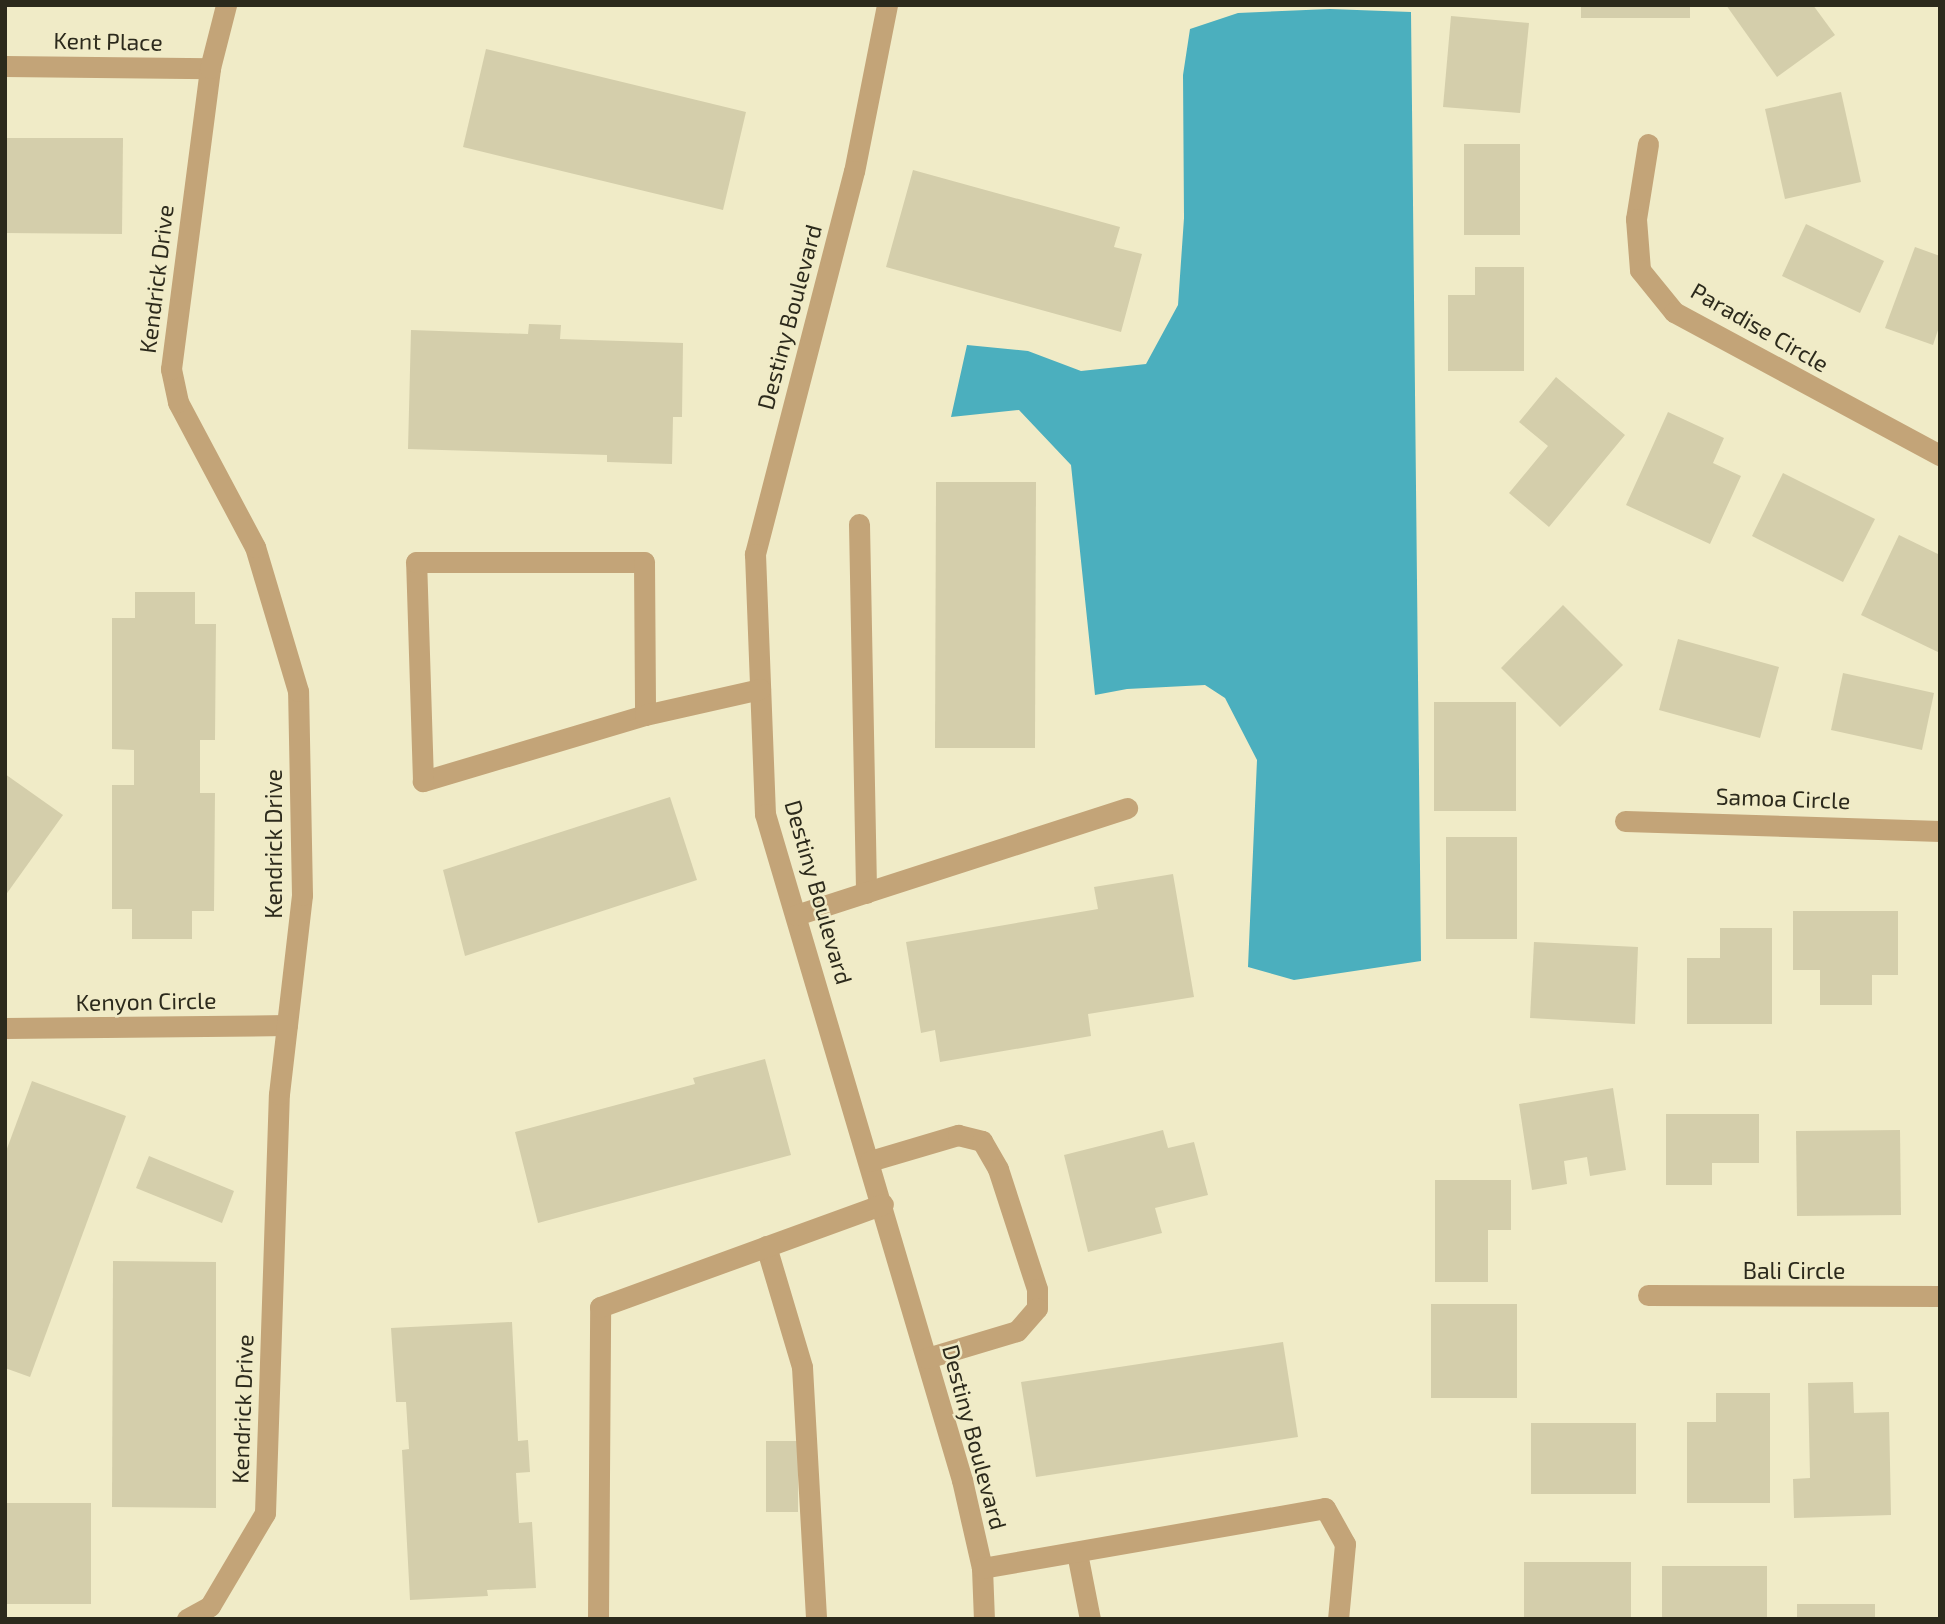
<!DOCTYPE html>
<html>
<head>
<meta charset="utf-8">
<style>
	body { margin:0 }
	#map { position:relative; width:1945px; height:1624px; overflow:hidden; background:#f0ebc7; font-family:"Exo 2",sans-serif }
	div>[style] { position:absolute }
	.water>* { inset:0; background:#4bafbe }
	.building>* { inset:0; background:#d4ceab }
	.minor>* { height:21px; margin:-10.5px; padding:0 10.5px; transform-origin:10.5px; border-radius:10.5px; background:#c3a478 }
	span { translate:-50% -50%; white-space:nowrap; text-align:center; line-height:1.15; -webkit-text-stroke:5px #f0ebc7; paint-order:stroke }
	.street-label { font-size:23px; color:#2c2a1c }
	.frame { position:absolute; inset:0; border:7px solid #2c2a1c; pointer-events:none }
</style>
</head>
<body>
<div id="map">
	<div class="water">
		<i style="clip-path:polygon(1330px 9px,1411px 12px,1421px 961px,1294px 980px,1248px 967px,1257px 760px,1225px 698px,1205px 685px,1127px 689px,1095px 695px,1071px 465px,1019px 410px,951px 417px,967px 345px,1028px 351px,1081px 371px,1146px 364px,1178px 305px,1184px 218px,1183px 75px,1190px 29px,1238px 13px)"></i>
	</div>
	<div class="building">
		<i style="clip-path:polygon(1581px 5px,1690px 5px,1690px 18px,1581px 18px)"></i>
		<i style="clip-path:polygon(1726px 5px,1813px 5px,1835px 35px,1777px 77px)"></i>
		<i style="clip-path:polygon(1451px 16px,1529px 23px,1520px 113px,1443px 107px)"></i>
		<i style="clip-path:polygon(486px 49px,746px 112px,723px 210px,463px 147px)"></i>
		<i style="clip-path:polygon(1841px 92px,1861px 182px,1785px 199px,1765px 109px)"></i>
		<i style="clip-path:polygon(5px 138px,123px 138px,122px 234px,5px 233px)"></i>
		<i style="clip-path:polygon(1464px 144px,1520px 144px,1520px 235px,1464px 235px)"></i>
		<i style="clip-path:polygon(913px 170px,1120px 227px,1114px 247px,1142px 254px,1121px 332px,886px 267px)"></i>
		<i style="clip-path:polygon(1806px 224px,1884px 261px,1860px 313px,1782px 276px)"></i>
		<i style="clip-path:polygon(1915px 247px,1940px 256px,1940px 324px,1933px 345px,1885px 328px)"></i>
		<i style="clip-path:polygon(1475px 267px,1524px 267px,1524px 371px,1448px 371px,1448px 295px,1475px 295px)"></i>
		<i style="clip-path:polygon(529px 324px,561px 325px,560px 339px,683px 343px,682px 417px,673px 417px,672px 464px,607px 462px,607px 455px,408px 449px,411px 330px,528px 334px)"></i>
		<i style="clip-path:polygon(1556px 377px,1625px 435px,1549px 527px,1509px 493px,1548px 446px,1519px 422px)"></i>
		<i style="clip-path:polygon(1668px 412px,1724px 438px,1713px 463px,1741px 476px,1710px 544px,1626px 505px)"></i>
		<i style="clip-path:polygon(1783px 473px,1875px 519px,1843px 582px,1752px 536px)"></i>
		<i style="clip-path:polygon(936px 482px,1036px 482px,1035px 748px,935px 748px)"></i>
		<i style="clip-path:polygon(1899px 535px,1940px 555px,1940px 653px,1861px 615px)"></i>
		<i style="clip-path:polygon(135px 592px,195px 592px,195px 624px,216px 624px,215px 740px,200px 740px,200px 793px,215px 793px,214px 911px,192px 911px,192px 939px,132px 939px,132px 909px,112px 909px,112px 785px,134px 785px,134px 750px,112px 749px,112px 618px,135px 618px)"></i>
		<i style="clip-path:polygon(1563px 605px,1623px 665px,1560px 727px,1501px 668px)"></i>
		<i style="clip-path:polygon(1678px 639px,1779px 667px,1760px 738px,1659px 710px)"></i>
		<i style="clip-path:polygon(1843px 673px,1934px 693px,1922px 750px,1831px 730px)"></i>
		<i style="clip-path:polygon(1434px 702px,1516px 702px,1516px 811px,1434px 811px)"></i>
		<i style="clip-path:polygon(5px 774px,63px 815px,5px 896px)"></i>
		<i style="clip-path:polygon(670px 797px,697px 880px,465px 956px,443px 870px)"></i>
		<i style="clip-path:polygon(1446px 837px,1517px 837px,1517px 939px,1446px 939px)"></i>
		<i style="clip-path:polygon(1173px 874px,1194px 997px,1088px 1014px,1091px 1036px,940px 1062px,935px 1030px,921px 1033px,906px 942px,1098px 909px,1094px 887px)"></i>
		<i style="clip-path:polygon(1793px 911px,1898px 911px,1898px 975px,1872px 975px,1872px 1005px,1820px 1005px,1820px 970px,1793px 970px)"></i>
		<i style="clip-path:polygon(1720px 928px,1772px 928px,1772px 1024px,1687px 1024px,1687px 958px,1720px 958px)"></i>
		<i style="clip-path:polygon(1534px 942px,1638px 947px,1635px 1024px,1530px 1018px)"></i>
		<i style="clip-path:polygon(765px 1059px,791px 1155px,538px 1223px,515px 1132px,695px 1084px,693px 1078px)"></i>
		<i style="clip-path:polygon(32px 1081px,126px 1116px,30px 1377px,5px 1368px,5px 1154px)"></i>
		<i style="clip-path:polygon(1613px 1088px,1626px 1170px,1590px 1176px,1587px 1157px,1564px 1161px,1567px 1184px,1532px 1190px,1519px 1104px)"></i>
		<i style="clip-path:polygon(1666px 1114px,1759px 1114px,1759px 1163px,1712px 1163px,1712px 1185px,1666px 1185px)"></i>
		<i style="clip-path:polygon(1163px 1130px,1168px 1148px,1194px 1142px,1208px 1195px,1155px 1208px,1162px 1233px,1088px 1252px,1064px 1155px)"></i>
		<i style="clip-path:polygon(1900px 1130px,1901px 1215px,1797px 1216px,1796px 1131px)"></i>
		<i style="clip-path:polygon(149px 1156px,234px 1191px,222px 1223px,136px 1188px)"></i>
		<i style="clip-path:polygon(1435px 1180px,1511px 1180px,1511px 1230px,1488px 1230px,1488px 1282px,1435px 1282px)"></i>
		<i style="clip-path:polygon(113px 1261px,216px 1262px,216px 1508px,112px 1507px)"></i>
		<i style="clip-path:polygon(1431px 1304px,1517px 1304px,1517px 1398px,1431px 1398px)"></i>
		<i style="clip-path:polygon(512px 1322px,518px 1441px,528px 1440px,530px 1472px,516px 1473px,519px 1523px,532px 1522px,536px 1588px,487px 1590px,488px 1596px,410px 1600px,402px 1450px,409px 1449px,406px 1402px,396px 1402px,391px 1328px)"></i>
		<i style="clip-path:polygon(1283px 1342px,1298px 1437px,1036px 1477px,1021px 1382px)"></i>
		<i style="clip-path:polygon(1853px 1382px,1854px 1413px,1889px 1412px,1891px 1515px,1794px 1518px,1793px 1479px,1810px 1478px,1808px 1383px)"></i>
		<i style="clip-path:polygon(1716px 1393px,1770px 1393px,1770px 1503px,1687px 1503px,1687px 1422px,1716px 1422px)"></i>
		<i style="clip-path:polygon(1531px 1423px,1636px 1423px,1636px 1494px,1531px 1494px)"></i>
		<i style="clip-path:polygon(766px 1441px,798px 1441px,798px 1512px,766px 1512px)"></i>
		<i style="clip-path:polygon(5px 1503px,91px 1503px,91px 1604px,5px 1604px)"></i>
		<i style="clip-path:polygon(1524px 1562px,1631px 1562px,1631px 1619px,1524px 1619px)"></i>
		<i style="clip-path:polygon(1662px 1566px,1767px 1566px,1767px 1619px,1662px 1619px)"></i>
		<i style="clip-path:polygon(1797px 1604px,1875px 1604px,1875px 1619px,1797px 1619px)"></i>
	</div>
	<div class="minor">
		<i style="left:887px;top:5px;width:169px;rotate:101.2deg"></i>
		<i style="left:854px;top:171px;width:396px;rotate:104.5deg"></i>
		<i style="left:755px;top:554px;width:260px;rotate:87.8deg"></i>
		<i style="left:765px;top:814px;width:695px;rotate:73.52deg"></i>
		<i style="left:962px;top:1480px;width:90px;rotate:77.2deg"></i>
		<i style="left:982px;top:1568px;width:51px;rotate:87.8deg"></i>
		<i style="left:5px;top:66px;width:205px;rotate:0.6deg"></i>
		<i style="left:1648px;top:144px;width:76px;rotate:99.1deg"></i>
		<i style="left:1636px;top:219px;width:51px;rotate:85.5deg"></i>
		<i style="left:1640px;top:270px;width:54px;rotate:51deg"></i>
		<i style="left:1674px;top:312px;width:302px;rotate:28.3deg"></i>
		<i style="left:859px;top:524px;width:369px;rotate:88.9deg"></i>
		<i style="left:645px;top:715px;width:232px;rotate:163.4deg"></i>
		<i style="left:423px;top:781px;width:219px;rotate:-91.8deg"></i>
		<i style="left:416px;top:562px;width:228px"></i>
		<i style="left:644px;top:562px;width:153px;rotate:89.6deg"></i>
		<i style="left:645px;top:715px;width:118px;rotate:-12.7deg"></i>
		<i style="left:1625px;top:821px;width:315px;rotate:1.8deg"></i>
		<i style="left:796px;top:915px;width:348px;rotate:-17.9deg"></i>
		<i style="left:5px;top:1028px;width:282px;rotate:-0.6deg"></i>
		<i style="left:870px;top:1161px;width:92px;rotate:-16.5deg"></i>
		<i style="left:958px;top:1135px;width:25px;rotate:14deg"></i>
		<i style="left:982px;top:1141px;width:32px;rotate:60deg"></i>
		<i style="left:998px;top:1169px;width:126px;rotate:72deg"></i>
		<i style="left:1037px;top:1289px;width:19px;rotate:90deg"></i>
		<i style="left:1037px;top:1308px;width:30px;rotate:131deg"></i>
		<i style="left:1017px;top:1331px;width:94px;rotate:163.3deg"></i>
		<i style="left:766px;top:1246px;width:126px;rotate:73.4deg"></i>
		<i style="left:802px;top:1367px;width:252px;rotate:86.8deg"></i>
		<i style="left:1648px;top:1295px;width:292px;rotate:0.2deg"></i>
		<i style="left:1077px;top:1553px;width:67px;rotate:78.9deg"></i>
		<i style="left:982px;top:1568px;width:348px;rotate:-9.9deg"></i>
		<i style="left:1325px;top:1508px;width:41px;rotate:60.9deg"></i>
		<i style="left:1345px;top:1544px;width:75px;rotate:95.3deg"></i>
		<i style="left:187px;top:1619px;width:26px;rotate:-29deg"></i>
		<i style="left:210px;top:1606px;width:108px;rotate:-59.4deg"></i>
		<i style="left:265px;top:1513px;width:419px;rotate:-88.1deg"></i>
		<i style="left:279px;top:1094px;width:200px;rotate:-83.4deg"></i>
		<i style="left:302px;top:895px;width:204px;rotate:-91.1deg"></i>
		<i style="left:298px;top:691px;width:150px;rotate:-106.6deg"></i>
		<i style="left:255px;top:547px;width:164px;rotate:-118deg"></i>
		<i style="left:178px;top:402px;width:34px;rotate:-102deg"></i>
		<i style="left:171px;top:369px;width:304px;rotate:-82.6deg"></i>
		<i style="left:210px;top:68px;width:65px;rotate:-75.7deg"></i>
		<i style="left:598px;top:1619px;width:312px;rotate:-89.6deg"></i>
		<i style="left:600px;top:1307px;width:301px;rotate:-20deg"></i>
	</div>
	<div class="street-label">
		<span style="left:108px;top:41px;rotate:1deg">Kent Place</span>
		<span style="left:156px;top:279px;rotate:-83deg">Kendrick Drive</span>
		<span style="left:789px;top:317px;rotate:-75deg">Destiny Boulevard</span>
		<span style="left:1760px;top:327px;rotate:30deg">Paradise Circle</span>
		<span style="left:1783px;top:798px;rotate:2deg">Samoa Circle</span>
		<span style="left:273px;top:844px;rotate:-90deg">Kendrick Drive</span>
		<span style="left:819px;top:892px;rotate:74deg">Destiny Boulevard</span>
		<span style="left:146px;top:1001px;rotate:-1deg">Kenyon Circle</span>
		<span style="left:1794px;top:1270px">Bali Circle</span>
		<span style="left:242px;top:1409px;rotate:-88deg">Kendrick Drive</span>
		<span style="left:975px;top:1437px;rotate:75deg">Destiny Boulevard</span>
	</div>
	<div class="frame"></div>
</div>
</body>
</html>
